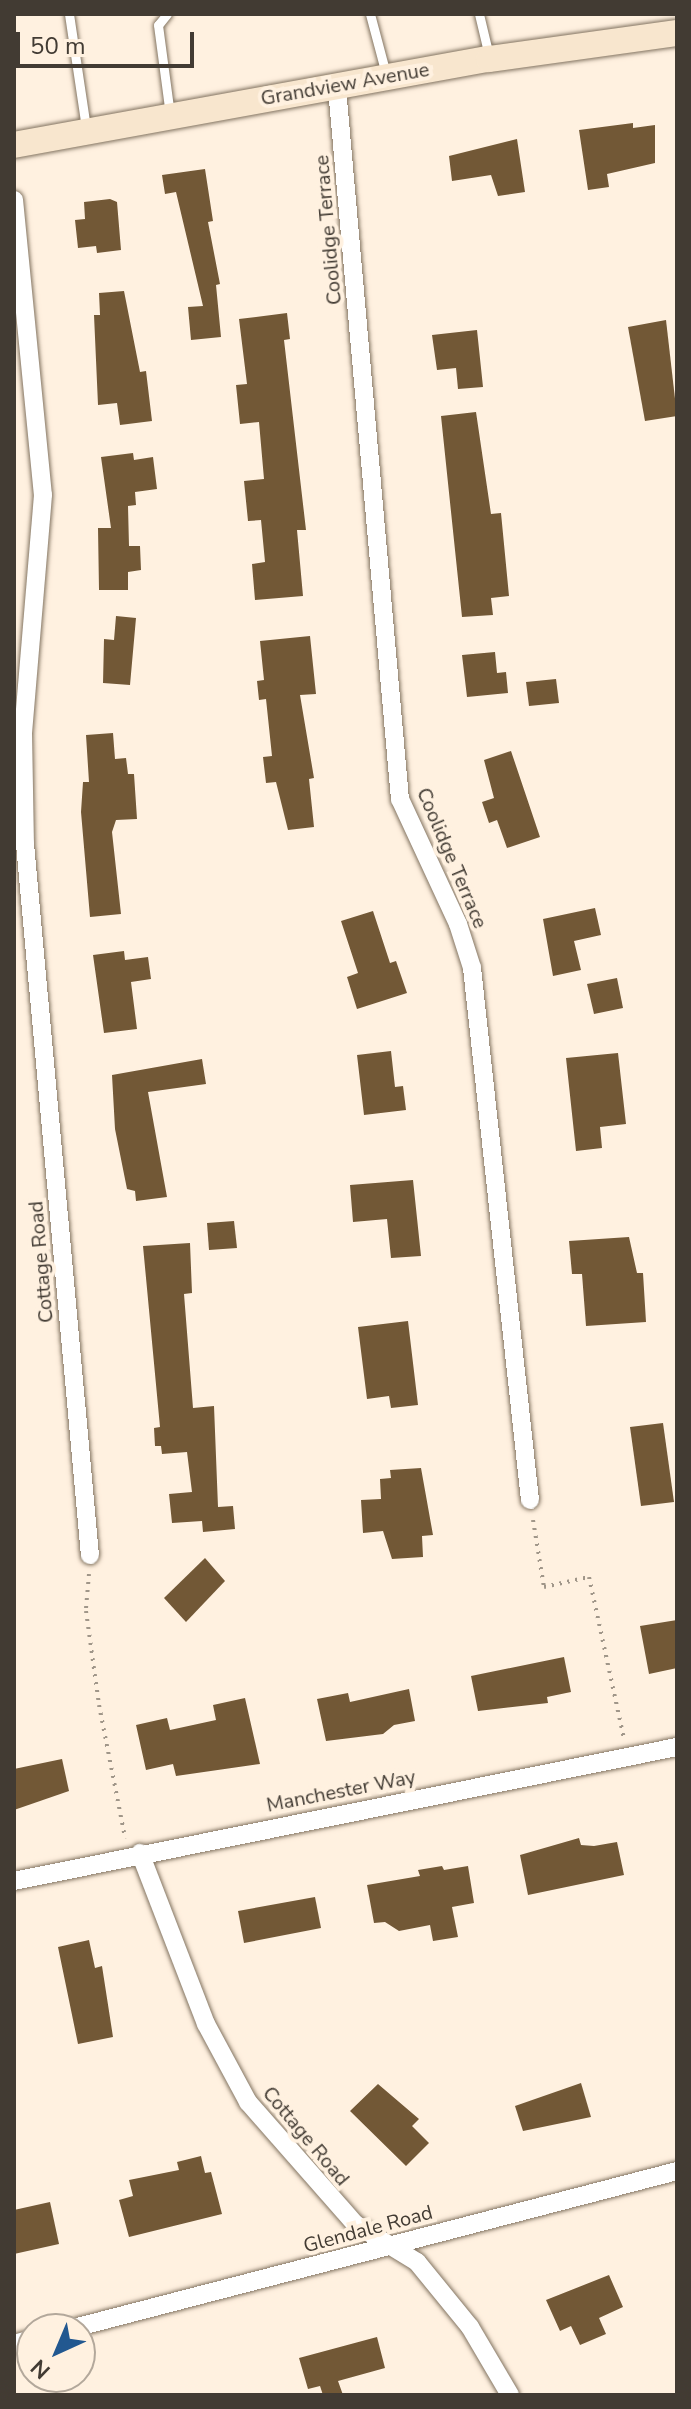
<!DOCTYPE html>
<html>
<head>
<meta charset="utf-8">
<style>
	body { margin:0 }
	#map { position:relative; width:691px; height:2409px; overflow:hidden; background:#fff1e0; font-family:"Nunito Sans",sans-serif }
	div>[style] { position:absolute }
	.building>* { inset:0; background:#725836 }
	.path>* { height:4px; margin-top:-2px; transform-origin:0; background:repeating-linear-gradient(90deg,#a09689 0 2px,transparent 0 8px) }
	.roads { filter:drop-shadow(0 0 2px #837461) drop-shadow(0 0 2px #837461) }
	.lane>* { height:9px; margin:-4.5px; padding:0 4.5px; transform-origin:4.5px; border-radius:4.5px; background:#fff }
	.street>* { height:18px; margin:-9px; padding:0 9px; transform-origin:9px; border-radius:9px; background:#fff }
	.secondary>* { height:26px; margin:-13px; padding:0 13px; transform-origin:13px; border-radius:13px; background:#f8e6ce }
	span { translate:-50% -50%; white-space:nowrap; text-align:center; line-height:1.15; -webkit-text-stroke:8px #fff1e0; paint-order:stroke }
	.street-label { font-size:20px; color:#423b33 }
	.frame { position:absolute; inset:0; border:16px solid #423b33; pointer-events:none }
	.north { position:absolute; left:16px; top:2313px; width:80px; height:80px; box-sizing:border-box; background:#fff1e0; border:2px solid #b3a89b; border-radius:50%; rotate:224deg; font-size:22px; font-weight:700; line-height:32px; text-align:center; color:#423b33 }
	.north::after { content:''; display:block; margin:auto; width:28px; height:36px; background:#225890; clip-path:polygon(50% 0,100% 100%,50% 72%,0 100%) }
	.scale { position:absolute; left:16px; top:32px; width:178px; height:36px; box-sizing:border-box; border:4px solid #423b33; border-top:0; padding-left:10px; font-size:24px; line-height:28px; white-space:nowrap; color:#423b33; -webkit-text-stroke:6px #fff1e0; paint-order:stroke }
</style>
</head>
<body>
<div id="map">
	<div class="building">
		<i style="clip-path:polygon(633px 123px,633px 128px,655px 125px,655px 163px,607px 174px,609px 187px,588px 190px,579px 130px)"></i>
		<i style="clip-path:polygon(517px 139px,525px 192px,498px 196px,491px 175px,452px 181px,449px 156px)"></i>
		<i style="clip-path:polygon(205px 169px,213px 221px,208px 222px,220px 284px,216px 285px,221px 337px,191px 340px,188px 307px,203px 306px,176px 192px,165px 194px,162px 175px)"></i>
		<i style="clip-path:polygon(110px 199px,117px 202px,121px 250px,97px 253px,96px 246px,78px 248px,75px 220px,85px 219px,84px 202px)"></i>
		<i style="clip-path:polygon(124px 291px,140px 372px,146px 371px,152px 421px,120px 425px,117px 403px,98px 405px,94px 315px,100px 315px,99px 293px)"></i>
		<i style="clip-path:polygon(287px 313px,290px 339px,284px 340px,306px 530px,297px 530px,303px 596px,255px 600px,252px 564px,265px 562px,261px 520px,248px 521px,244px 481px,264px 479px,259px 422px,240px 424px,236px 385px,247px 384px,239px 319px)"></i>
		<i style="clip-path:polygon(666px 320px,677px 416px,645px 421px,628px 327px)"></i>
		<i style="clip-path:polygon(477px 330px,483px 387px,458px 389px,456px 368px,437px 370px,432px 335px)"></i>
		<i style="clip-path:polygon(476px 412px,491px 514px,501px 513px,509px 596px,491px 598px,493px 615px,462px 617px,441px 416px)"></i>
		<i style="clip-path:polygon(133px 453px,134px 460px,153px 457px,157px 489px,135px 492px,136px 505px,128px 506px,129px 546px,140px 546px,141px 570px,128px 572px,128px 590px,99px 590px,98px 528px,111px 528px,101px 457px)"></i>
		<i style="clip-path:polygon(116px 616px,136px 618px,130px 685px,103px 683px,104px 639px,114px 640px)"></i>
		<i style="clip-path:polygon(310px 636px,316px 694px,300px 695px,314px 778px,309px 779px,314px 827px,288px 830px,276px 782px,266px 783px,263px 757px,272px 756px,266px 699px,259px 700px,257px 681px,264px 680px,260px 641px)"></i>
		<i style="clip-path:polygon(495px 652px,497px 673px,506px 672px,508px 693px,467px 697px,462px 655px)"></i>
		<i style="clip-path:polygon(556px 679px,559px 703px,529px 706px,526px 682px)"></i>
		<i style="clip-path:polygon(113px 733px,115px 759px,126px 758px,128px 774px,134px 774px,137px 819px,116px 820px,112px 832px,121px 914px,90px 917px,81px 812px,83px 782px,89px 782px,86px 735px)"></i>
		<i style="clip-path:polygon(511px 751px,540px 837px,507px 848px,497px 820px,489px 823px,482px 802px,494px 798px,484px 760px)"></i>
		<i style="clip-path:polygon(595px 908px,601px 935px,574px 941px,581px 970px,553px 976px,543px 919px)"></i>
		<i style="clip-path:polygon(373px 911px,390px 963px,396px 961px,407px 993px,357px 1009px,347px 977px,358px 973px,341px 921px)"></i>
		<i style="clip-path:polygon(124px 951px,125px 960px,148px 957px,151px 979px,131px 982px,137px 1029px,104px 1033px,93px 955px)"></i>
		<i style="clip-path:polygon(617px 978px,623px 1008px,594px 1014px,587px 984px)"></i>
		<i style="clip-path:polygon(391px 1051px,395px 1087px,403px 1086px,406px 1110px,364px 1115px,357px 1055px)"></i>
		<i style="clip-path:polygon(618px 1053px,626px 1124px,600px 1127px,602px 1148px,576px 1151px,566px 1058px)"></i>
		<i style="clip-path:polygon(202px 1059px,206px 1084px,148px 1092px,167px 1197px,136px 1201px,135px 1191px,127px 1189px,115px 1129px,112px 1075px)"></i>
		<i style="clip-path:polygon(413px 1180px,421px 1256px,391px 1258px,387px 1219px,353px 1222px,350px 1185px)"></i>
		<i style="clip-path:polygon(234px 1221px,237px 1248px,209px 1250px,207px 1223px)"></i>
		<i style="clip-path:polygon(629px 1237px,637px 1273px,643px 1273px,646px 1322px,586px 1326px,582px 1274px,572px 1274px,569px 1241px)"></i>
		<i style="clip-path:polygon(190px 1243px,192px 1293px,184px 1294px,193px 1408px,214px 1406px,218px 1507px,233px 1506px,235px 1529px,203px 1532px,202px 1521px,172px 1523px,169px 1494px,192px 1492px,187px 1452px,162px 1454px,161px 1446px,155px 1446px,154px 1428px,160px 1427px,143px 1246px)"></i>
		<i style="clip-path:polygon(408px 1321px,418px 1405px,391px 1408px,389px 1396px,367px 1399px,358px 1327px)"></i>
		<i style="clip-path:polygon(663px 1423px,674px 1502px,641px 1506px,630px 1427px)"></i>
		<i style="clip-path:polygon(421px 1468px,433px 1535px,422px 1536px,423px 1557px,392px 1559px,383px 1531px,363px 1533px,361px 1500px,381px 1499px,380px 1479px,391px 1478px,390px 1470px)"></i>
		<i style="clip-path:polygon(205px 1558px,225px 1581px,186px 1622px,164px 1598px)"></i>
		<i style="clip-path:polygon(677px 1620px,677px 1668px,649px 1674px,640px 1626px)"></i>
		<i style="clip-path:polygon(564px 1657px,571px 1692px,547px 1697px,548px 1703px,478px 1711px,471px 1676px)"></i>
		<i style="clip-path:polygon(409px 1689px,415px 1721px,394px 1725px,383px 1734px,326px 1741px,317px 1699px,348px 1693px,350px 1702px)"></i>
		<i style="clip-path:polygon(245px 1698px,260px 1764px,176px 1776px,173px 1764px,146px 1770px,136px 1725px,167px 1718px,170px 1730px,216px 1720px,213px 1705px)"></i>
		<i style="clip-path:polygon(62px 1759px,69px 1791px,14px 1810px,14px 1769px)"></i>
		<i style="clip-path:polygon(579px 1838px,581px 1845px,594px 1846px,617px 1842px,624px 1875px,528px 1895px,520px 1855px)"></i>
		<i style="clip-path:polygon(442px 1866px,444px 1870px,468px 1866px,474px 1903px,452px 1907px,458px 1937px,433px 1941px,430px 1925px,399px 1931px,385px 1922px,374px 1923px,367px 1885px,420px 1876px,418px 1870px)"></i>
		<i style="clip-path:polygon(315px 1897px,321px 1928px,244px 1943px,238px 1911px)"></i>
		<i style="clip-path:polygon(89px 1940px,95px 1968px,102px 1966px,113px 2037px,78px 2044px,58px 1947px)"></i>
		<i style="clip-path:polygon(581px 2083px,591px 2117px,523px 2131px,515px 2106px)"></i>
		<i style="clip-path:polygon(378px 2084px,419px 2119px,412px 2126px,429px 2143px,406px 2166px,350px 2111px)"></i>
		<i style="clip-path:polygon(201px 2156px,205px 2173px,211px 2172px,222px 2214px,129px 2237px,119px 2200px,133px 2196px,129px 2180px,179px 2170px,177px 2162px)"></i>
		<i style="clip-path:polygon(50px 2202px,59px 2244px,14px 2254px,14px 2210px)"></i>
		<i style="clip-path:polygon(609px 2275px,623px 2307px,599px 2318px,606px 2334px,580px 2345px,571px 2326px,560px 2331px,546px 2300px)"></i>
		<i style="clip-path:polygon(377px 2337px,385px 2368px,338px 2381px,343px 2395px,323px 2395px,320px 2386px,308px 2389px,299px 2358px)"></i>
	</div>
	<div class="path">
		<i style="left:533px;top:1520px;width:68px;rotate:80.7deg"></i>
		<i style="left:544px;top:1587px;width:46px;rotate:-12.5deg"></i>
		<i style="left:589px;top:1577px;width:166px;rotate:77.8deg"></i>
		<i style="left:89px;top:1574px;width:37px;rotate:95deg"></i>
		<i style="left:86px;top:1611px;width:95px;rotate:82.1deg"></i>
		<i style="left:99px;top:1705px;width:136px;rotate:78.9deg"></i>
	</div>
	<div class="roads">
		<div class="lane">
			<i style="left:69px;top:14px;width:115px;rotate:81.5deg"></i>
			<i style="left:167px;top:14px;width:14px;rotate:129deg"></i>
			<i style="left:158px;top:25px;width:91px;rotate:82.4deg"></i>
			<i style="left:370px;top:14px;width:62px;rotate:75.1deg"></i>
			<i style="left:479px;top:14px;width:43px;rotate:76.6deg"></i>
		</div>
		<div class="street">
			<i style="left:337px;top:88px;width:714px;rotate:84.94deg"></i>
			<i style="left:400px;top:799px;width:138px;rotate:65.1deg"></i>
			<i style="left:458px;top:924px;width:46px;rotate:72.3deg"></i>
			<i style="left:472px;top:968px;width:535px;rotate:83.78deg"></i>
			<i style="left:14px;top:200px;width:296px;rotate:84.4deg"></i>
			<i style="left:43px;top:495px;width:239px;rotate:94.8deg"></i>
			<i style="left:23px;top:733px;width:111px;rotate:89deg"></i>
			<i style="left:25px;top:844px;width:714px;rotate:84.78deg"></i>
			<i style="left:140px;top:1853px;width:183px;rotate:68.9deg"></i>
			<i style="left:206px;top:2024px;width:89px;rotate:61.7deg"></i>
			<i style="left:248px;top:2102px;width:162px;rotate:48.7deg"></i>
			<i style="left:355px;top:2224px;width:73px;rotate:31.5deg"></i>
			<i style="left:417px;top:2262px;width:84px;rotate:50.8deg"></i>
			<i style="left:470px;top:2327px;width:79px;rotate:59.5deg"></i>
			<i style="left:14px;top:1881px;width:676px;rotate:-11.43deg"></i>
			<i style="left:70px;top:2329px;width:627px;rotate:-14.59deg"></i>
			<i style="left:14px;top:2344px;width:19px;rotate:-16deg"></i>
		</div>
		<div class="secondary">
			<i style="left:14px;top:145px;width:483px;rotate:-10.3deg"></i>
			<i style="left:489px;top:59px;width:190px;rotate:-7.9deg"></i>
		</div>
	</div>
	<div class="street-label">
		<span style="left:345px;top:84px;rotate:-10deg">Grandview Avenue</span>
		<span style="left:328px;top:230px;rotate:-95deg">Coolidge Terrace</span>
		<span style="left:452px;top:858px;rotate:67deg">Coolidge Terrace</span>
		<span style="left:41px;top:1262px;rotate:-95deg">Cottage Road</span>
		<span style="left:341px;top:1791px;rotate:-11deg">Manchester Way</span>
		<span style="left:306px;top:2136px;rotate:50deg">Cottage Road</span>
		<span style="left:368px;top:2229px;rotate:-15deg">Glendale Road</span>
	</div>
	<div class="frame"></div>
	<div class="north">N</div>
	<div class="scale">50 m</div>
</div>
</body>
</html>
